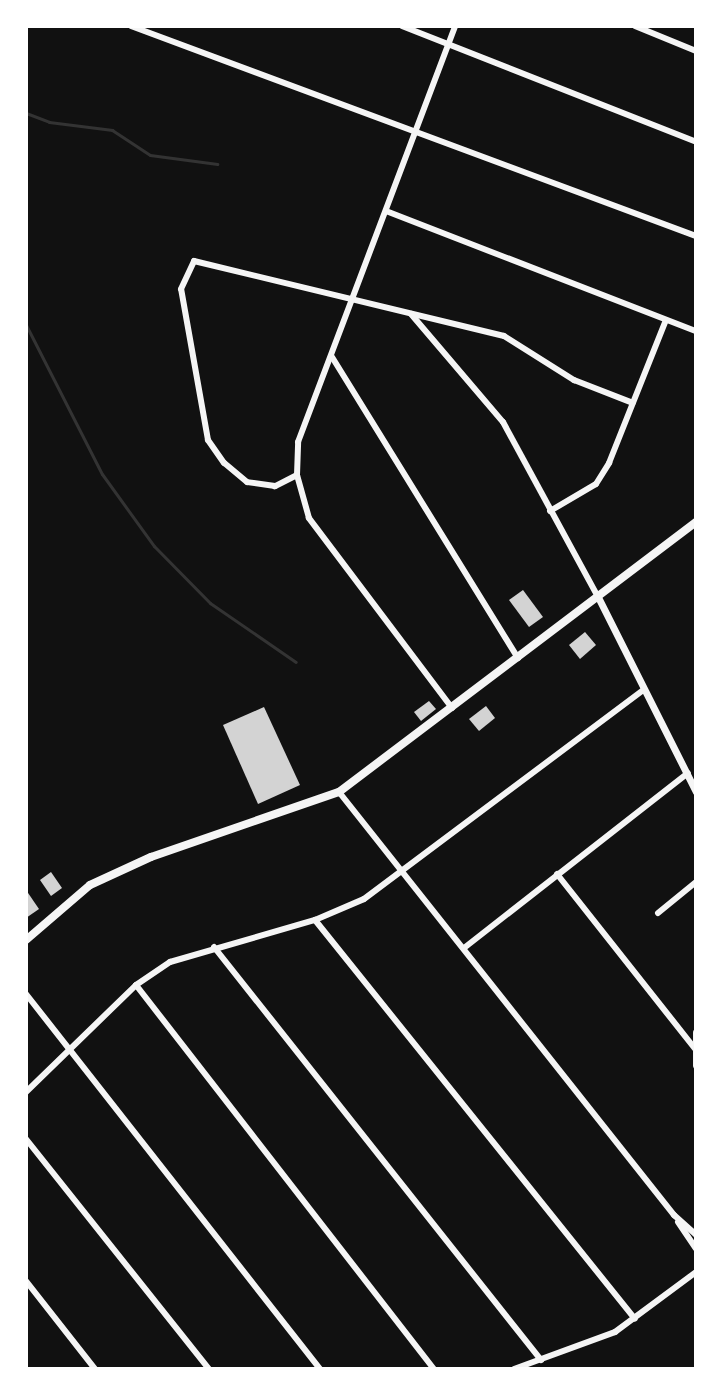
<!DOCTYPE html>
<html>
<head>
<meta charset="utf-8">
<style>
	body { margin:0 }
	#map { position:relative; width:722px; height:1395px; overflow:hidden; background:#111; font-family:Barlow,sans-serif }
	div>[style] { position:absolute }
	.stream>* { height:3px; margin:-1.5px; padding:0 1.5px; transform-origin:1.5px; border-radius:1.5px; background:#333 }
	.building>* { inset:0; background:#d3d3d3 }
	.minor>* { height:6px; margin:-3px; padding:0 3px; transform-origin:3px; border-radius:3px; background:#f5f5f5 }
	.tertiary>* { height:7px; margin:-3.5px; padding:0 3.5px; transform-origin:3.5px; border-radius:3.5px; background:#f5f5f5 }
	.secondary>* { height:8px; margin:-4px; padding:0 4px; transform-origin:4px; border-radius:4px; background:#f5f5f5 }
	span { translate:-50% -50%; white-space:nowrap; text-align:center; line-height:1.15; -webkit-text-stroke:7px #fff; paint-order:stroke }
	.frame { position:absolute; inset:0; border:28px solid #fff; pointer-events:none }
</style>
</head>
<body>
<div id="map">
	<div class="stream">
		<i style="left:26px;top:113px;width:25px;rotate:21deg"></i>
		<i style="left:49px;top:122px;width:64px;rotate:7.2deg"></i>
		<i style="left:112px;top:130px;width:45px;rotate:33.3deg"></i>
		<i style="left:150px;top:155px;width:68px;rotate:7.7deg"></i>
		<i style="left:26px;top:325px;width:167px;rotate:63deg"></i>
		<i style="left:102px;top:474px;width:89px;rotate:54.2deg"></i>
		<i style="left:154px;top:546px;width:80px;rotate:45.5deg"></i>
		<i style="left:210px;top:603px;width:104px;rotate:34.5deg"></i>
	</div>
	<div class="building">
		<i style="clip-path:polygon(523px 590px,543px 617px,529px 627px,509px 600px)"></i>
		<i style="clip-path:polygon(585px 632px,596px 645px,580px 659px,569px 645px)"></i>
		<i style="clip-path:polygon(429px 701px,436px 709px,421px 721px,414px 712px)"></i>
		<i style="clip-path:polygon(486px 706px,495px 718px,479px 731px,469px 719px)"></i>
		<i style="clip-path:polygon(264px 707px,300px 785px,258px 804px,223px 725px)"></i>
		<i style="clip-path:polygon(51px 872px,62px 888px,51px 896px,40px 880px)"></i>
		<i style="clip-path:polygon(26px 890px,39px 909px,26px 918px)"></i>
	</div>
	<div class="minor">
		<i style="left:131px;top:26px;width:603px;rotate:20.39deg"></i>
		<i style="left:402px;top:26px;width:316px;rotate:21.5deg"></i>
		<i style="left:635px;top:26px;width:66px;rotate:22.3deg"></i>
		<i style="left:386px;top:211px;width:332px;rotate:21.2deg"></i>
		<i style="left:411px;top:314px;width:142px;rotate:49.6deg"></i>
		<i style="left:503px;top:422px;width:201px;rotate:61.5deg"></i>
		<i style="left:332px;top:357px;width:354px;rotate:58.3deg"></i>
		<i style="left:297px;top:475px;width:25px;rotate:153deg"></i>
		<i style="left:275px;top:486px;width:28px;rotate:-172deg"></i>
		<i style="left:247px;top:482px;width:30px;rotate:-140deg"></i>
		<i style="left:224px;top:463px;width:28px;rotate:-125deg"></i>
		<i style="left:208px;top:440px;width:153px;rotate:-100.1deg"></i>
		<i style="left:181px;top:289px;width:31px;rotate:-65deg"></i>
		<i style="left:194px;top:261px;width:319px;rotate:13.6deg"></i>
		<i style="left:504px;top:336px;width:83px;rotate:32.2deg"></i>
		<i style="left:574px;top:380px;width:63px;rotate:21.3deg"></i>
		<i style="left:550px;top:511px;width:53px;rotate:-30.4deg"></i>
		<i style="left:596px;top:484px;width:25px;rotate:-58deg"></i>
		<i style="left:609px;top:463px;width:152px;rotate:-68.3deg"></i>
		<i style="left:452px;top:708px;width:238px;rotate:-127deg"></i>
		<i style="left:309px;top:518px;width:45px;rotate:-105.6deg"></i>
		<i style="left:297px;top:475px;width:33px;rotate:-88deg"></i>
		<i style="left:298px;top:442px;width:445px;rotate:-69.3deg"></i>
		<i style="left:339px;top:792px;width:540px;rotate:51.62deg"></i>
		<i style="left:674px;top:1215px;width:30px;rotate:42deg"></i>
		<i style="left:557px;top:874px;width:223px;rotate:51.7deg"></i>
		<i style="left:658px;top:913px;width:49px;rotate:-39.2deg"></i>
		<i style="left:315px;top:920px;width:511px;rotate:51.27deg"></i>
		<i style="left:214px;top:947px;width:527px;rotate:51.63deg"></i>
		<i style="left:464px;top:948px;width:284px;rotate:-38deg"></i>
		<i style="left:136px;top:985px;width:486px;rotate:52.2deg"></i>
		<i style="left:26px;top:994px;width:477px;rotate:51.9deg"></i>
		<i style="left:26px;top:1092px;width:153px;rotate:-44.2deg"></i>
		<i style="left:136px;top:985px;width:41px;rotate:-34.1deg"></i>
		<i style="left:170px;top:962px;width:151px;rotate:-16.2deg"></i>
		<i style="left:315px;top:920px;width:53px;rotate:-23.2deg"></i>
		<i style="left:364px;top:899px;width:349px;rotate:-36.8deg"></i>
		<i style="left:26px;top:1139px;width:294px;rotate:51.5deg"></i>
		<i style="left:678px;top:1222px;width:32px;rotate:56deg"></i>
		<i style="left:26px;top:1281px;width:112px;rotate:51.9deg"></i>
		<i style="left:514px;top:1369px;width:108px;rotate:-20.1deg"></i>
		<i style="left:615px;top:1332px;width:101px;rotate:-36.5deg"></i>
	</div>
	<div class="tertiary">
		<i style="left:599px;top:599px;width:216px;rotate:63.3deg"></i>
		<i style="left:696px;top:1032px;width:33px;rotate:90deg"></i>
	</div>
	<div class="secondary">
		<i style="left:26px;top:940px;width:84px;rotate:-40.7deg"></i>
		<i style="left:90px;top:885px;width:67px;rotate:-24.7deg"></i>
		<i style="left:151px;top:857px;width:199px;rotate:-19.1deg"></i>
		<i style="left:339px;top:792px;width:448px;rotate:-37.1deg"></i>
	</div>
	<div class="frame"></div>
</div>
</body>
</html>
